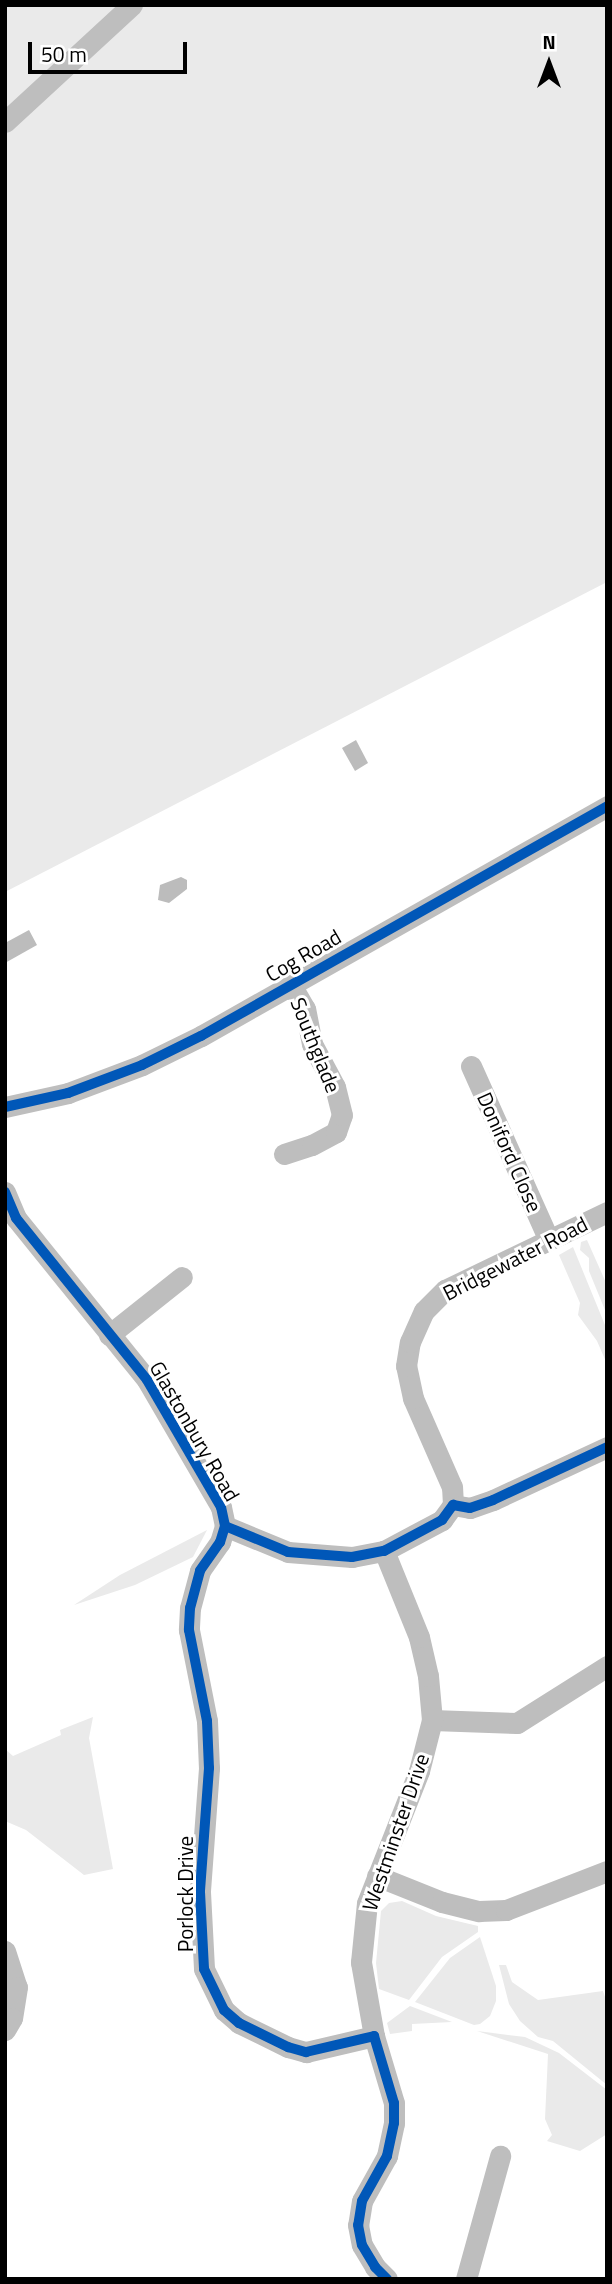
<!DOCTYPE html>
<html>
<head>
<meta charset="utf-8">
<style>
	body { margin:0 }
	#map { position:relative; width:612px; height:2284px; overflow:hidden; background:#fff; font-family:"Titillium Web",sans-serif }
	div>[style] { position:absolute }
	.green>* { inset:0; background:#eaeaea }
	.water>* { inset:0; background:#bcbcbc }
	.minor>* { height:21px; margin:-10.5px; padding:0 10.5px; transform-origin:10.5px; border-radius:10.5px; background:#bebebe }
	.cycleway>* { height:10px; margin:-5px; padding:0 5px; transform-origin:5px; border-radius:5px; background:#0057b8 }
	span { translate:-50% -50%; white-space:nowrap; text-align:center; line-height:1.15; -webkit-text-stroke:6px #fff; paint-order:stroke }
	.street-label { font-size:21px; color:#000 }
	.frame { position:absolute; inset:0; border:7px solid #000; pointer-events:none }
	.north { position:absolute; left:514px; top:28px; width:70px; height:70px; -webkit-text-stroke:5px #fff; paint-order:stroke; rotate:0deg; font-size:19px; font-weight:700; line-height:28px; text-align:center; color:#000 }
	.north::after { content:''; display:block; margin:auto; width:24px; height:32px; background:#000; clip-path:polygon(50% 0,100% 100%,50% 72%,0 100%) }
	.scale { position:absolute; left:28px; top:42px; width:159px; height:32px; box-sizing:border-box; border:4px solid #000; border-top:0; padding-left:9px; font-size:21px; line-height:24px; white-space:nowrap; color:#000; -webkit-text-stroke:5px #fff; paint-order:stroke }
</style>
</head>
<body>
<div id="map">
	<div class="green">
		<i style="clip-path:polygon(5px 5px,607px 5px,607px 582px,5px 892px)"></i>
		<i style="clip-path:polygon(587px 1240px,607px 1285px,607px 1315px,589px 1271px,589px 1258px,580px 1250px,581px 1242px)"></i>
		<i style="clip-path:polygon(573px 1247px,607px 1330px,607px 1364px,597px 1341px,578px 1315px,580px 1303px,559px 1255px)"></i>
		<i style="clip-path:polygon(207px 1530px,193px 1557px,135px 1585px,74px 1605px,120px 1575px)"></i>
		<i style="clip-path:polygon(93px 1717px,89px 1738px,113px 1869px,84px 1875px,26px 1830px,5px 1821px,5px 1749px,13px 1756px,61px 1735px,60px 1730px)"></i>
		<i style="clip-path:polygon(402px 1901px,436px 1916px,478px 1926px,478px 1932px,442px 1957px,409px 2000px,379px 1989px,376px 1963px,381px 1911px,389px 1903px)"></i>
		<i style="clip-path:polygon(480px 1937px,496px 1986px,496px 2001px,490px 2016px,480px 2024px,474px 2025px,415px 2002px,450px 1958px)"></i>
		<i style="clip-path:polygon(499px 1965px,506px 1965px,512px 1982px,538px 2000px,603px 1991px,607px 2003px,607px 2085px,553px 2041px,538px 2037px,520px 2021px,509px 2004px)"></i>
		<i style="clip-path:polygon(410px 2006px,452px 2022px,412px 2024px,412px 2031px,390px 2034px,387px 2023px)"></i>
		<i style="clip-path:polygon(477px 2031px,525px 2037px,559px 2053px,607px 2090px,607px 2134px,580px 2151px,547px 2141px,552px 2135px,545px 2119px,548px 2054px)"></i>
	</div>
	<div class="water">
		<i style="clip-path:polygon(356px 740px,368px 763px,355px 771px,342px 748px)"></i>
		<i style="clip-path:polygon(181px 877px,187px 880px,187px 889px,169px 903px,158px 900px,160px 885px)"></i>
		<i style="clip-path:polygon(29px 930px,37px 945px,5px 963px,5px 943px)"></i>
	</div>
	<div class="minor">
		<i style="left:5px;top:122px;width:173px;rotate:-42.7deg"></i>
		<i style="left:471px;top:1066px;width:188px;rotate:65.9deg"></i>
		<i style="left:5px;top:1107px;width:65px;rotate:-12.5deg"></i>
		<i style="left:68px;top:1093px;width:79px;rotate:-20.7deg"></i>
		<i style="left:142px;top:1065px;width:66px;rotate:-26.2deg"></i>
		<i style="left:201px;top:1036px;width:467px;rotate:-29.5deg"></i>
		<i style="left:284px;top:1154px;width:29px;rotate:-18deg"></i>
		<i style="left:312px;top:1145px;width:27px;rotate:-28deg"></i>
		<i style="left:336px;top:1132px;width:18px;rotate:-71deg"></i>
		<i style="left:342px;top:1115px;width:29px;rotate:-104deg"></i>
		<i style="left:335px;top:1087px;width:49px;rotate:-118.1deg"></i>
		<i style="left:312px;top:1044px;width:36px;rotate:-101deg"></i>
		<i style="left:305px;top:1009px;width:28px;rotate:-120deg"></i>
		<i style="left:5px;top:1192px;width:28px;rotate:67deg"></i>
		<i style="left:16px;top:1218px;width:208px;rotate:51deg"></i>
		<i style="left:147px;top:1380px;width:147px;rotate:59.8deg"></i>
		<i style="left:221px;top:1507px;width:19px;rotate:78deg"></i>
		<i style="left:225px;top:1526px;width:68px;rotate:22.4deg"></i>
		<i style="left:288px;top:1552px;width:64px;rotate:4.5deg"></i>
		<i style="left:352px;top:1557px;width:33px;rotate:-11deg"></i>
		<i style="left:384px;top:1551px;width:66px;rotate:-28.1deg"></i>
		<i style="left:442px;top:1520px;width:19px;rotate:-54deg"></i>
		<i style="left:453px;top:1505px;width:17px;rotate:10deg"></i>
		<i style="left:470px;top:1508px;width:24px;rotate:-19deg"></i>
		<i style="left:493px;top:1500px;width:126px;rotate:-24.9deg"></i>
		<i style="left:109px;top:1335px;width:93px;rotate:-38.5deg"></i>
		<i style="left:453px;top:1505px;width:18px;rotate:-93deg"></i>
		<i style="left:452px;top:1487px;width:97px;rotate:-113.7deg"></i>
		<i style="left:413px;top:1398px;width:33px;rotate:-102deg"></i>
		<i style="left:406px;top:1366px;width:24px;rotate:-81deg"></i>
		<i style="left:410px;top:1342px;width:34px;rotate:-66deg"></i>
		<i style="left:424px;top:1311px;width:30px;rotate:-45deg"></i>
		<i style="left:445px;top:1290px;width:180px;rotate:-25.7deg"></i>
		<i style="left:225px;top:1526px;width:17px;rotate:107deg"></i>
		<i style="left:220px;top:1542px;width:35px;rotate:125deg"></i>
		<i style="left:200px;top:1571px;width:38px;rotate:105deg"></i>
		<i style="left:190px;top:1608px;width:22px;rotate:93deg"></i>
		<i style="left:189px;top:1630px;width:93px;rotate:78.8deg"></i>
		<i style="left:207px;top:1721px;width:47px;rotate:87.6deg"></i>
		<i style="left:209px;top:1768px;width:124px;rotate:94.2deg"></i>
		<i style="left:200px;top:1892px;width:77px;rotate:87deg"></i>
		<i style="left:204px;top:1969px;width:46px;rotate:64deg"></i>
		<i style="left:224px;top:2010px;width:20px;rotate:41deg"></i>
		<i style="left:239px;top:2023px;width:55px;rotate:26.1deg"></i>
		<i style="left:288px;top:2047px;width:19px;rotate:16deg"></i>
		<i style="left:306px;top:2052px;width:70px;rotate:-13.2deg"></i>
		<i style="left:374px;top:2036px;width:70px;rotate:73.4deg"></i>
		<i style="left:394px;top:2103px;width:20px;rotate:90deg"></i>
		<i style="left:394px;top:2123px;width:34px;rotate:102deg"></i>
		<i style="left:387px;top:2156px;width:51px;rotate:119.1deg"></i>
		<i style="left:362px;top:2201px;width:24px;rotate:99deg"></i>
		<i style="left:358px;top:2225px;width:20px;rotate:79deg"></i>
		<i style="left:362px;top:2245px;width:26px;rotate:59deg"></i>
		<i style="left:375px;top:2267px;width:17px;rotate:45deg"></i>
		<i style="left:432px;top:1720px;width:85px;rotate:2deg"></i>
		<i style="left:517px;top:1723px;width:107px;rotate:-32.3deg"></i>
		<i style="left:377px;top:1876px;width:70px;rotate:21.8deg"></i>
		<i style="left:442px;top:1902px;width:38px;rotate:14deg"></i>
		<i style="left:479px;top:1911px;width:27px;rotate:-2deg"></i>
		<i style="left:506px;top:1910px;width:108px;rotate:-21.1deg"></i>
		<i style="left:5px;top:1951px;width:38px;rotate:72deg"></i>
		<i style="left:17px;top:1987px;width:31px;rotate:99deg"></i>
		<i style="left:12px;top:2018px;width:14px;rotate:120deg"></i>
		<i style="left:374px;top:2036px;width:75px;rotate:-100deg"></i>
		<i style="left:361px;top:1962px;width:59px;rotate:-84.2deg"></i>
		<i style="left:367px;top:1903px;width:142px;rotate:-68.5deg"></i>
		<i style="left:419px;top:1771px;width:53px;rotate:-75.7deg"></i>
		<i style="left:432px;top:1720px;width:44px;rotate:-95.2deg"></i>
		<i style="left:428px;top:1676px;width:40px;rotate:-103deg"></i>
		<i style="left:419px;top:1637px;width:93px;rotate:-112.1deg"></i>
		<i style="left:466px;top:2279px;width:128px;rotate:-74.5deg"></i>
	</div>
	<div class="cycleway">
		<i style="left:5px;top:1107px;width:65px;rotate:-12.5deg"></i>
		<i style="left:68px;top:1093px;width:79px;rotate:-20.7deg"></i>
		<i style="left:142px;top:1065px;width:66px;rotate:-26.2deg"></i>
		<i style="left:201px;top:1036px;width:467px;rotate:-29.5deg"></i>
		<i style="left:5px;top:1192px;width:28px;rotate:67deg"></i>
		<i style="left:16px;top:1218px;width:208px;rotate:51deg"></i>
		<i style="left:147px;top:1380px;width:147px;rotate:59.8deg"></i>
		<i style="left:221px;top:1507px;width:19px;rotate:78deg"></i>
		<i style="left:225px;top:1526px;width:68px;rotate:22.4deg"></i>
		<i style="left:288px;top:1552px;width:64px;rotate:4.5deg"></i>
		<i style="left:352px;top:1557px;width:33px;rotate:-11deg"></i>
		<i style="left:384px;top:1551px;width:66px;rotate:-28.1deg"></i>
		<i style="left:442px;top:1520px;width:19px;rotate:-54deg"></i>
		<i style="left:453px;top:1505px;width:17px;rotate:10deg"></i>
		<i style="left:470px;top:1508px;width:24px;rotate:-19deg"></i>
		<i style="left:493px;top:1500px;width:126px;rotate:-24.9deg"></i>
		<i style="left:225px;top:1526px;width:17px;rotate:107deg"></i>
		<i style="left:220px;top:1542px;width:35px;rotate:125deg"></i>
		<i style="left:200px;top:1571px;width:38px;rotate:105deg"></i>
		<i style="left:190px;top:1608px;width:22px;rotate:93deg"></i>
		<i style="left:189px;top:1630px;width:93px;rotate:78.8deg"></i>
		<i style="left:207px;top:1721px;width:47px;rotate:87.6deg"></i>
		<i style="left:209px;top:1768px;width:124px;rotate:94.2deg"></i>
		<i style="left:200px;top:1892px;width:77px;rotate:87deg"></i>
		<i style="left:204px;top:1969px;width:46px;rotate:64deg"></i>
		<i style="left:224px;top:2010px;width:20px;rotate:41deg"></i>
		<i style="left:239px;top:2023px;width:55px;rotate:26.1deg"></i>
		<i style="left:288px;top:2047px;width:19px;rotate:16deg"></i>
		<i style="left:306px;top:2052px;width:70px;rotate:-13.2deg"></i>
		<i style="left:374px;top:2036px;width:70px;rotate:73.4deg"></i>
		<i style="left:394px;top:2103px;width:20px;rotate:90deg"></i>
		<i style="left:394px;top:2123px;width:34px;rotate:102deg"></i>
		<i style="left:387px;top:2156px;width:51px;rotate:119.1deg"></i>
		<i style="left:362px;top:2201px;width:24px;rotate:99deg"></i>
		<i style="left:358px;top:2225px;width:20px;rotate:79deg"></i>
		<i style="left:362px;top:2245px;width:26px;rotate:59deg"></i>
		<i style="left:375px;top:2267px;width:17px;rotate:45deg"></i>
	</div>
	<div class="street-label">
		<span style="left:303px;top:955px;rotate:-30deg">Cog Road</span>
		<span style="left:316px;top:1045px;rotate:68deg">Southglade</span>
		<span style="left:510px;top:1152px;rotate:66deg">Doniford Close</span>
		<span style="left:515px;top:1258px;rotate:-27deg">Bridgewater Road</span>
		<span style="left:195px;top:1431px;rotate:60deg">Glastonbury Road</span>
		<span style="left:395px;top:1832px;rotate:-71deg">Westminster Drive</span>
		<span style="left:185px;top:1894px;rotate:-90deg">Porlock Drive</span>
	</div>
	<div class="frame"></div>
	<div class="north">N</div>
	<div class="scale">50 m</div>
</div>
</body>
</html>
